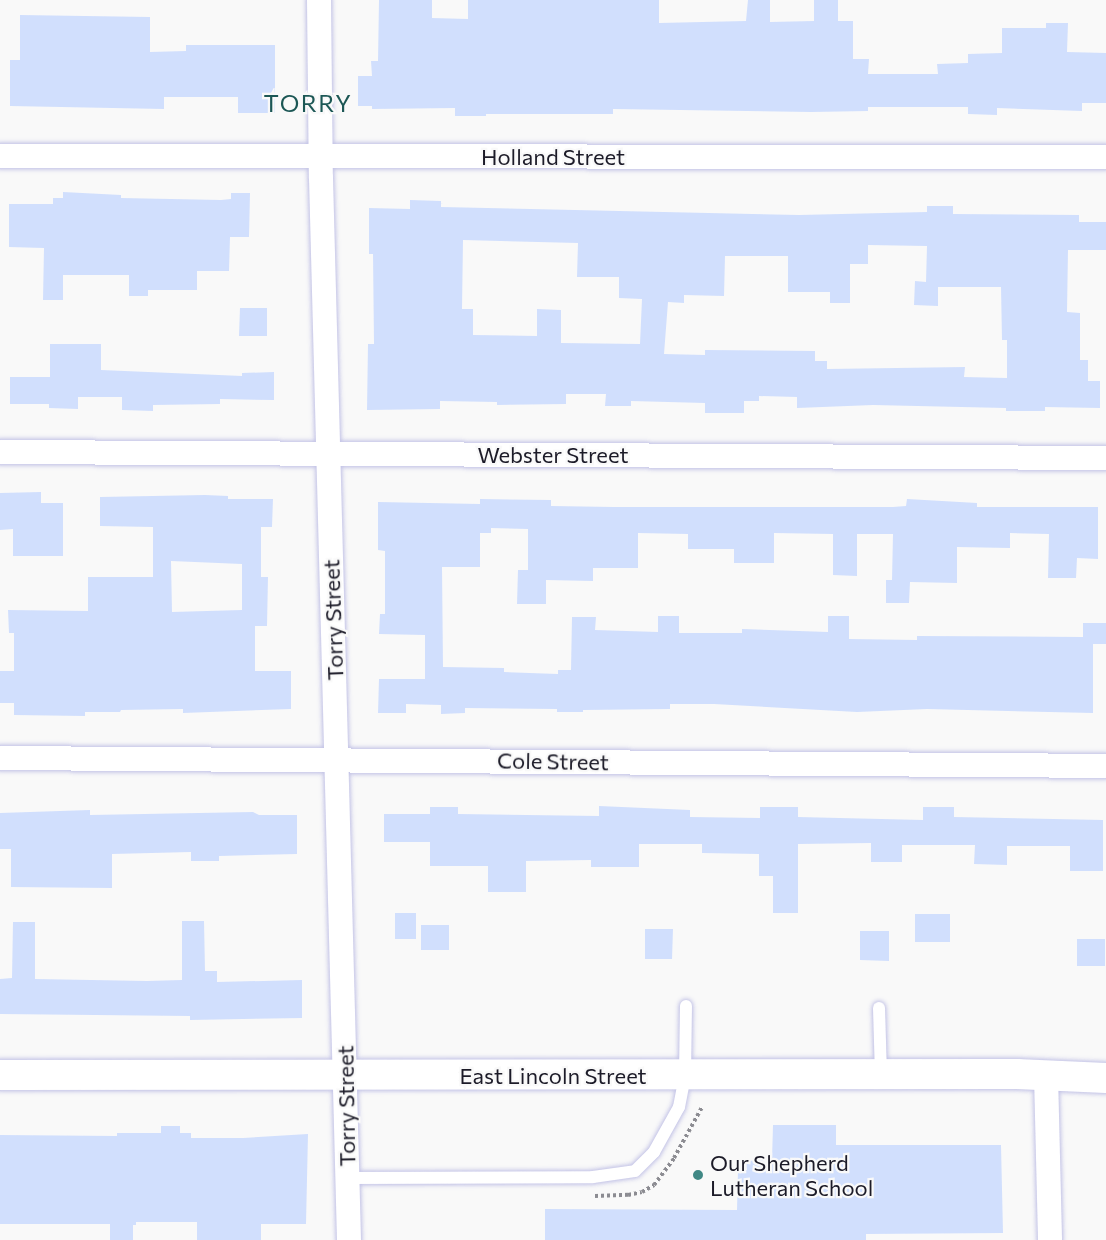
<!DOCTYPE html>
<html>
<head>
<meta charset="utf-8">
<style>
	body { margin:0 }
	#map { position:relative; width:1106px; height:1240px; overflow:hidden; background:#f9f9f9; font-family:Commissioner,sans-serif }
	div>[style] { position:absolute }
	.building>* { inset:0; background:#d1dffd }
	.path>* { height:4px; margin-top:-2px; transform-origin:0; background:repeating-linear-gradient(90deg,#8c8c92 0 3px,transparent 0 6px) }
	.roads { filter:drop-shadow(0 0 2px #c3c3e6) drop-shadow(0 0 2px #c3c3e6) }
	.service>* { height:12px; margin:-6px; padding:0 6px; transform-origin:6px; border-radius:6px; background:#fff }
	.minor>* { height:24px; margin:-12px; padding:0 12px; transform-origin:12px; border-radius:12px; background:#fff }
	.tertiary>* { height:30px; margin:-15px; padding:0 15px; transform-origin:15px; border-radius:15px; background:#fff }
	.dots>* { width:16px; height:16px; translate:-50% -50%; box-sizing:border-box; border:3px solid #f9f9f9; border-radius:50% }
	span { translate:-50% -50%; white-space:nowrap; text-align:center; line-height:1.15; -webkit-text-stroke:4.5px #f9f9f9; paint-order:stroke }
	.street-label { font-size:22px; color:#1c1b28 }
	.poi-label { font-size:22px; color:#1c1b28 }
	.left { translate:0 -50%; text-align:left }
	.neighbourhood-label { font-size:24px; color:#1c5755; letter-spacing:1.5px }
</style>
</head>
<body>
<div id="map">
	<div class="building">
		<i style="clip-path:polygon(379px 0,432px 0,432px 18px,468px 19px,468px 0,659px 0,659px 23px,746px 21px,748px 0,770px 0,770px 22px,814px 21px,814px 0,838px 0,838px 21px,853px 21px,853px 59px,869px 59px,868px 74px,938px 74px,937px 64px,968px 63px,968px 54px,1002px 53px,1002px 28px,1046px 28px,1046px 23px,1068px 23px,1067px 52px,1106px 53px,1106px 103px,1082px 103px,1082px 111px,997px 108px,997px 115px,968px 114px,968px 107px,868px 107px,868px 111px,811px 112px,613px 109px,613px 114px,486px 114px,486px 116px,455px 116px,455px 108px,372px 109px,372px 106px,358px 106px,358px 76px,372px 76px,371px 61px,378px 61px)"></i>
		<i style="clip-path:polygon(20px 15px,150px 17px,150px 52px,186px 51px,186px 45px,275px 45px,275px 113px,238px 113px,238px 97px,164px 97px,164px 109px,10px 106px,10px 60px,20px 60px)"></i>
		<i style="clip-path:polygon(63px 192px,121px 195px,121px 198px,221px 200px,231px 199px,231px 193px,250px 193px,249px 237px,230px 237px,229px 271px,197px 271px,197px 290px,148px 290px,148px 296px,129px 296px,129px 275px,63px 275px,63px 300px,43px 300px,44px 248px,9px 247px,9px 204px,53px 204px,53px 198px,63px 198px)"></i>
		<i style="clip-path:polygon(evenodd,410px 200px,441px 201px,441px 207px,799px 215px,927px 212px,927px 206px,953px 206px,953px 214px,1079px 215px,1079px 222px,1106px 222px,1106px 250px,1068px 250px,1067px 312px,1080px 313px,1080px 360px,1088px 360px,1088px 381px,1100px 381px,1100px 408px,1045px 407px,1045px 411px,1006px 411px,1006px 408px,873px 405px,797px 408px,797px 397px,759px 396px,759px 401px,744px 401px,744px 413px,705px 413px,705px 403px,631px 401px,631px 406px,605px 406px,606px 394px,566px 394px,566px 404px,497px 405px,497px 402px,440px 401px,440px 409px,367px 410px,368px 344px,374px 344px,373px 254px,369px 254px,369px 208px,410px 209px,410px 200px,463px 240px,578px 243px,577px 277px,619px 277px,619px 298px,642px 299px,640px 344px,561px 343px,561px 310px,537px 309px,537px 336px,473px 335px,473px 309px,462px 309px,463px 240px,410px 200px,868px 245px,927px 246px,926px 282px,915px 281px,914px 305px,938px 306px,938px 287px,1001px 287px,1002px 340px,1007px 340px,1007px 378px,964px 377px,965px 367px,827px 369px,827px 361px,815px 361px,815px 351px,705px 350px,705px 355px,664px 354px,668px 302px,684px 303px,684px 295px,724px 296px,725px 256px,788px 256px,788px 292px,830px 292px,830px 303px,850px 303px,850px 264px,868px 264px,868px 245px)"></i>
		<i style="clip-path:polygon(240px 308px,267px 308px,267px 336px,239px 336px)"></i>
		<i style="clip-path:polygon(50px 344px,101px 344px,101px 370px,242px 376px,242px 373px,274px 372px,274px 400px,220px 399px,220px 404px,153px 405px,153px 411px,122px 410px,122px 397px,78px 397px,78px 409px,49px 408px,49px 404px,10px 404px,10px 377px,50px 377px)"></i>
		<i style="clip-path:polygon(41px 492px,41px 503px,63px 503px,63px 556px,13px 556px,13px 529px,0 530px,0 493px)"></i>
		<i style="clip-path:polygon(evenodd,205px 495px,228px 496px,228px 499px,273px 499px,272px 527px,261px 527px,261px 577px,268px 577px,267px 626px,255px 626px,255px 671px,291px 671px,291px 709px,183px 713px,183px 709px,121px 710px,120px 712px,85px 712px,85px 716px,14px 715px,14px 703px,0 703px,0 671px,14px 671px,14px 633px,9px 633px,8px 610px,88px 611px,88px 577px,153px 577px,153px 527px,100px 526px,100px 497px,205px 495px,171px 561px,242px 564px,242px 610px,172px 612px,171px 561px)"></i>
		<i style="clip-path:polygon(480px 499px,551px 500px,551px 506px,614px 507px,893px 507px,906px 506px,907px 499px,977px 503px,977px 507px,1098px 507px,1098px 559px,1077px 558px,1076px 578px,1048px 578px,1049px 534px,1010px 533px,1010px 548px,957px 547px,957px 583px,910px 582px,909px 603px,886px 603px,886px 580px,892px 580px,893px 534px,857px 534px,857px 576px,833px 575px,833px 534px,774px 533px,774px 563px,734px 563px,734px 549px,688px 549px,688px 534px,638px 533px,638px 568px,593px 568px,593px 581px,546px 580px,546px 604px,517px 604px,518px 570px,528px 570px,528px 529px,491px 528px,491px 533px,480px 533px,480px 567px,442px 567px,443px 667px,504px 668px,504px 672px,558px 674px,558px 670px,571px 670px,572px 617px,596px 617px,595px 630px,658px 632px,658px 616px,679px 616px,679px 633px,742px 633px,742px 629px,828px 632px,828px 616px,849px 616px,849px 639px,917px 640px,917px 636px,1083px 637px,1083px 623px,1106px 623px,1106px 644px,1093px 644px,1093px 713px,927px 709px,857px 712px,714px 704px,670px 704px,670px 709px,583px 710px,583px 712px,557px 712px,557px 709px,465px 708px,465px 713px,441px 714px,441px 705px,406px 704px,406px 713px,378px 713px,379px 679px,425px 679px,425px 635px,379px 634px,380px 614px,385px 614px,385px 551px,378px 550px,378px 502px,480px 504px)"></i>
		<i style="clip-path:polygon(599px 806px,690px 810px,690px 817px,760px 818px,760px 807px,798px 807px,798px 817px,923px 820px,923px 807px,954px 807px,954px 817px,1103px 820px,1103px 871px,1070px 871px,1070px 846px,1007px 846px,1007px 865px,974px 864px,975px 845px,902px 845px,902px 862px,871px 862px,871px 843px,798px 844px,798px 913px,773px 913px,773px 876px,759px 876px,759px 854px,702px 853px,702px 844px,639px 844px,639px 867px,591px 867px,591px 860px,526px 861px,526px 892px,488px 892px,488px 866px,430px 866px,430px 842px,384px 842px,384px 814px,430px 814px,430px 807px,458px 807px,458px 814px,599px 816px)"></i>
		<i style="clip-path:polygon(90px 810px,90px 815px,253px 812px,259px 815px,297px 815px,297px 854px,219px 856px,219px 861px,191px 861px,191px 852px,112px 854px,112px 888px,11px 887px,11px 849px,0 849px,0 813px)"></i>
		<i style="clip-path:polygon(395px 913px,416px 913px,416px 939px,395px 939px)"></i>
		<i style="clip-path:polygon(915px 914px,950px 914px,950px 942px,915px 942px)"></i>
		<i style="clip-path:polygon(182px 921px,204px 921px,205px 971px,217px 971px,217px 982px,302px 980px,302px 1018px,190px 1020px,190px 1016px,0 1014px,0 979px,12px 978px,13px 922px,35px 922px,35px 979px,147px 981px,182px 980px)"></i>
		<i style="clip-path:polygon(421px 925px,449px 925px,449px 950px,421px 950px)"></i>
		<i style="clip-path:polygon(645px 929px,673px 929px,672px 959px,645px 959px)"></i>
		<i style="clip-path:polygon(860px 931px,889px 931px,889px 961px,860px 960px)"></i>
		<i style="clip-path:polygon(1077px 939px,1105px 939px,1105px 966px,1077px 966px)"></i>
		<i style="clip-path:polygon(773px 1125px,836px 1125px,836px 1145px,1001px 1145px,1003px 1233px,866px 1234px,866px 1240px,545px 1240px,545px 1209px,737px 1210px,738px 1170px,747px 1170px,746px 1161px,772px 1160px)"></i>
		<i style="clip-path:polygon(161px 1126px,180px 1126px,180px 1133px,191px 1133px,191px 1138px,243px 1138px,308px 1134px,306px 1224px,261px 1224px,261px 1240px,197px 1240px,197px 1222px,136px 1222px,136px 1225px,133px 1225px,133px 1240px,110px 1240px,110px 1224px,0 1224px,0 1135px,117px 1136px,117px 1133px,161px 1133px)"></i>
	</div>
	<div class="path">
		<i style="left:595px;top:1196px;width:33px;rotate:-2deg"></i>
		<i style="left:628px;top:1195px;width:14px;rotate:-12deg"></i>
		<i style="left:642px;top:1192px;width:14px;rotate:-30deg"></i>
		<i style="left:654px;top:1185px;width:34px;rotate:-53deg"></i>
		<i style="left:674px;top:1158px;width:58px;rotate:-61.2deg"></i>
	</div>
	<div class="roads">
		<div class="service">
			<i style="left:879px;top:1008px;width:67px;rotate:88.3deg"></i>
			<i style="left:347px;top:1178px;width:246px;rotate:-0.2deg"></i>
			<i style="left:593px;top:1177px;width:42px;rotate:-8.1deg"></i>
			<i style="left:635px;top:1171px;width:27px;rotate:-45deg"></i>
			<i style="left:654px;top:1152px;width:51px;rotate:-60.9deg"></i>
			<i style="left:679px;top:1107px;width:32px;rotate:-79deg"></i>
			<i style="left:685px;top:1076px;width:70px;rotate:-89.2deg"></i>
		</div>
		<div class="minor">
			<i style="left:319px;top:0;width:178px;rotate:89.4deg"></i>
			<i style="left:321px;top:178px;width:1062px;rotate:88.49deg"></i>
			<i style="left:0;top:156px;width:1106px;rotate:0.05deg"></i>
			<i style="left:0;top:452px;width:1106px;rotate:0.31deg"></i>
			<i style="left:0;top:758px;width:1106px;rotate:0.41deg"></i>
			<i style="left:1046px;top:1075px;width:165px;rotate:88.6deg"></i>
		</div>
		<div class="tertiary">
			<i style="left:0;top:1075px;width:1017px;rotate:-0.06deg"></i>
			<i style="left:1017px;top:1074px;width:89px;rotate:2.6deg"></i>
		</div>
	</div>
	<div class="dots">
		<i style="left:698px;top:1175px;background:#408885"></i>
	</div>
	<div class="street-label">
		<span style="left:553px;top:157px">Holland Street</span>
		<span style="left:553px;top:455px">Webster Street</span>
		<span style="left:333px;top:620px;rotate:-92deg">Torry Street</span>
		<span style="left:553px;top:761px;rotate:1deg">Cole Street</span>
		<span style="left:553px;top:1076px">East Lincoln Street</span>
		<span style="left:346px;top:1106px;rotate:-91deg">Torry Street</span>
	</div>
	<div class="poi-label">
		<span class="left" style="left:710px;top:1175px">Our Shepherd<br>Lutheran School</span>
	</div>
	<div class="neighbourhood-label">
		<span style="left:308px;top:103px">TORRY</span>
	</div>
</div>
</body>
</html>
